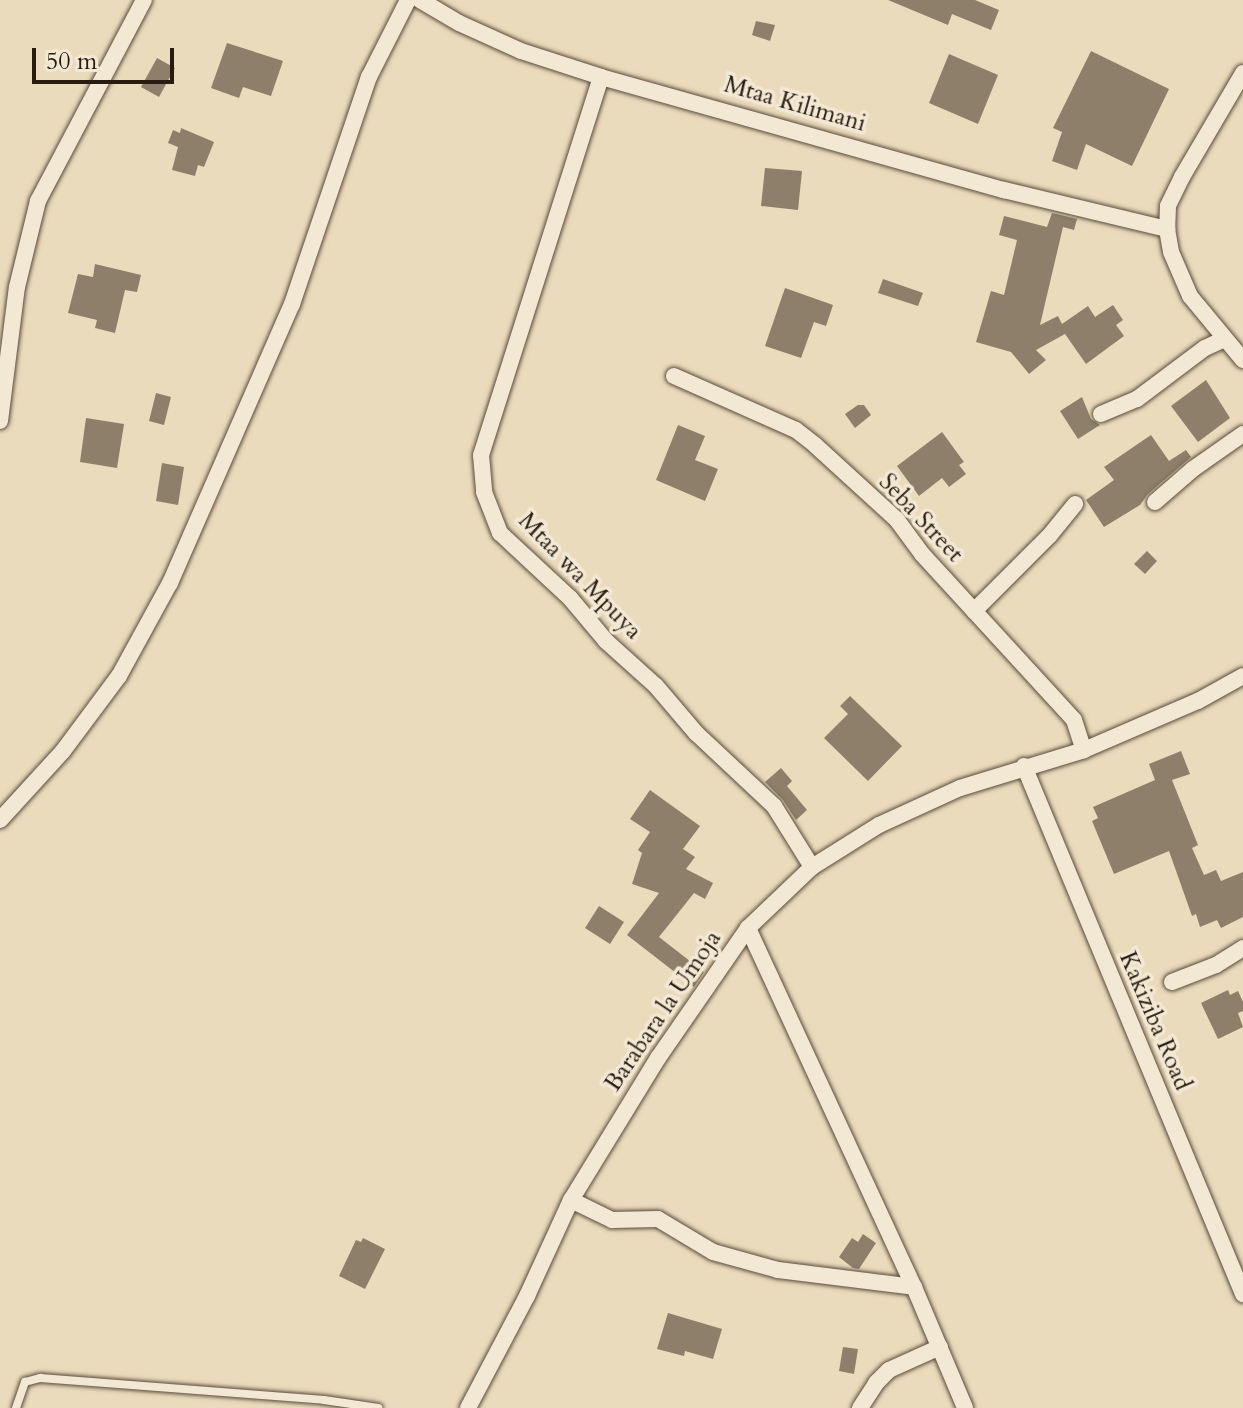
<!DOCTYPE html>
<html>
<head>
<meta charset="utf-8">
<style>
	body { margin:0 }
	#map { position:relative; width:1243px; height:1408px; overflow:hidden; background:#ebdbbd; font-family:Cardo,serif }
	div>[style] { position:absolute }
	.building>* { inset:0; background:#8d7f69 }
	.roads { filter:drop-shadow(0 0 2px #594b3a) drop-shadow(0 0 2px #594b3a) }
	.service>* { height:8px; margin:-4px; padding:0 4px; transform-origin:4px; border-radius:4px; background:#f2e8d4 }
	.minor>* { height:16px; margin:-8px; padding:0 8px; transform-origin:8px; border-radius:8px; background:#f2e8d4 }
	span { translate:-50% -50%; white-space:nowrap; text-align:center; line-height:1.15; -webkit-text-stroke:7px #f2e8d4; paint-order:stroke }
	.street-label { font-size:24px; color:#281b0f }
	.scale { position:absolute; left:32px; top:48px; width:142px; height:36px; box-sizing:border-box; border:4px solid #281b0f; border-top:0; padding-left:10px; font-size:24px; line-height:28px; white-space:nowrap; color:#281b0f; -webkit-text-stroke:6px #f2e8d4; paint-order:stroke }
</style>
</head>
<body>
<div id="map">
	<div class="building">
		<i style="clip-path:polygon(888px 0,975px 0,999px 10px,991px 30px,952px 14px,948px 25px)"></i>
		<i style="clip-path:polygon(756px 21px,775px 25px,770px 41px,752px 35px)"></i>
		<i style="clip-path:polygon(227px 43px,283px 61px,271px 96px,243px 87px,239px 98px,211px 88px)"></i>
		<i style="clip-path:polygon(1091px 51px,1169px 89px,1132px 166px,1086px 144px,1077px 170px,1052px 161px,1062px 132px,1053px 128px)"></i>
		<i style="clip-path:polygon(949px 54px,998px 75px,978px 124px,929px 103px)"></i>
		<i style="clip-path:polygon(157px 58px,175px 68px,159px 97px,141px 87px)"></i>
		<i style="clip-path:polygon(181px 128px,214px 142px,204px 167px,198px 165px,195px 176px,172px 170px,178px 147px,168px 143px,173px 130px,180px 133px)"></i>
		<i style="clip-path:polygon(765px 168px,802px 171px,798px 210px,761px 206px)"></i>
		<i style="clip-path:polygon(1052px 213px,1077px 219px,1074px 230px,1063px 227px,1040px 325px,1058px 316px,1062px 324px,1088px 306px,1095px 317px,1113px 305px,1123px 320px,1116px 325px,1124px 336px,1086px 364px,1065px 334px,1036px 350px,1046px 360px,1029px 374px,1011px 352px,976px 342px,991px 291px,1004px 295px,1017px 240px,999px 235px,1004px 216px,1047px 227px)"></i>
		<i style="clip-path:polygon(95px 264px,141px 275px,137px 292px,125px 290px,115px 333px,95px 328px,97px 320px,68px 313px,78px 274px,93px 277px)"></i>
		<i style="clip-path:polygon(883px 279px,923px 293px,918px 306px,878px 293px)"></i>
		<i style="clip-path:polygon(785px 288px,833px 305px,826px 326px,814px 322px,801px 358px,765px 346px)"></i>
		<i style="clip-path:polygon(1206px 380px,1230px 418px,1198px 442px,1171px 406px)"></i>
		<i style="clip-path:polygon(156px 393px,171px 397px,164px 425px,149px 421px)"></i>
		<i style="clip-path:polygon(1082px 397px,1091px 419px,1100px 425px,1078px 439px,1060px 411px)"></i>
		<i style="clip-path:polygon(858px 405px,864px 405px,871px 415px,855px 428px,845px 414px)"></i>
		<i style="clip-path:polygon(86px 418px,124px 424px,117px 468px,80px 462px)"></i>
		<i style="clip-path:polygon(678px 425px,705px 436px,695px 460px,718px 469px,705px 501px,656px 480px)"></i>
		<i style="clip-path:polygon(942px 432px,964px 462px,959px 465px,966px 474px,949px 487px,942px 478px,919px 496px,897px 466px)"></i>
		<i style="clip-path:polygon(1151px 435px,1169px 461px,1186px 450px,1191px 457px,1148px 494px,1140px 505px,1104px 527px,1086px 500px,1114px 480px,1104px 467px)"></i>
		<i style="clip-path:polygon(162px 463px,184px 467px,178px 505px,156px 501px)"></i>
		<i style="clip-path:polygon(1147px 551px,1157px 561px,1145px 574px,1134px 564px)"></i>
		<i style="clip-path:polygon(850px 696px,902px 746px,868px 781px,824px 738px,848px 714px,840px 706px)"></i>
		<i style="clip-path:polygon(1181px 751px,1190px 774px,1172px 780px,1198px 845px,1192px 848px,1204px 875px,1216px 870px,1221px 881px,1243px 872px,1243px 917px,1221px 928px,1217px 920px,1200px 927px,1196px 914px,1192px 916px,1169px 851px,1114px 874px,1092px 821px,1098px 818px,1093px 807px,1155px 780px,1149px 764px)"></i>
		<i style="clip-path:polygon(781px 768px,792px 781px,787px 786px,807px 810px,796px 820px,783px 800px,765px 782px)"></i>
		<i style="clip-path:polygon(650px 790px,700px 826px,683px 849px,695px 857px,686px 869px,713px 883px,705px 899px,694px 893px,659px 937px,704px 972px,694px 987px,627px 935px,659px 893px,632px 884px,642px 853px,638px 850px,650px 832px,630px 819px)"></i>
		<i style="clip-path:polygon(599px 906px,624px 922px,610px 944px,585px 928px)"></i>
		<i style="clip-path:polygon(1228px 990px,1230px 995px,1238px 991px,1243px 1002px,1243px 1011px,1238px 1013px,1243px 1027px,1218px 1039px,1201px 1003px)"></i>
		<i style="clip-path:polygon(863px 1234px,876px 1243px,859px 1269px,853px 1268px,839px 1257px,852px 1238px,858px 1242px)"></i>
		<i style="clip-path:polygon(363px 1238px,385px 1249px,365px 1289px,339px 1276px,356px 1240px,361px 1242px)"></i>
		<i style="clip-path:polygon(668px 1313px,722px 1329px,713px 1359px,685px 1351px,684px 1356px,657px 1349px)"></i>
		<i style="clip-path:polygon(843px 1347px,858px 1349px,854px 1374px,839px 1371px)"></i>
	</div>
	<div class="roads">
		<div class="service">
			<i style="left:16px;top:1408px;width:28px;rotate:-71deg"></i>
			<i style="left:25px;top:1382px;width:16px;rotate:-15deg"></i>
			<i style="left:40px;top:1378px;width:285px;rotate:4.4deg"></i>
			<i style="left:324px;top:1400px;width:55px;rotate:8.4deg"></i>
		</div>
		<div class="minor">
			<i style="left:420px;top:0;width:45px;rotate:30.5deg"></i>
			<i style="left:459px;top:23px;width:68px;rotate:24.3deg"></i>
			<i style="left:521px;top:51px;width:84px;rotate:18deg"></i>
			<i style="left:601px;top:77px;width:419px;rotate:15.7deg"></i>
			<i style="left:1004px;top:190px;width:168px;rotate:13.5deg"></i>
			<i style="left:1243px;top:73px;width:121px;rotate:120.4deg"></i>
			<i style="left:1182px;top:177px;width:32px;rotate:116deg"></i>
			<i style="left:1168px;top:206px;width:23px;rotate:92deg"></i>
			<i style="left:1167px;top:229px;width:23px;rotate:80deg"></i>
			<i style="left:1171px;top:252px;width:48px;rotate:66.6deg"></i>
			<i style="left:1190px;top:296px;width:83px;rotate:50.4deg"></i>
			<i style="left:601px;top:77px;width:397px;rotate:107.6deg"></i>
			<i style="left:481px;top:455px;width:37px;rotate:85deg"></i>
			<i style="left:484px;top:492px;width:44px;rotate:68.7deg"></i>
			<i style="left:500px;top:533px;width:96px;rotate:42.9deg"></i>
			<i style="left:570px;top:598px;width:56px;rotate:50.1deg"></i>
			<i style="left:606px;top:641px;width:67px;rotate:42deg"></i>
			<i style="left:656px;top:686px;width:62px;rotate:49.6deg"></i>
			<i style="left:696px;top:733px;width:107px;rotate:43.1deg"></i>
			<i style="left:774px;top:806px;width:72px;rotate:58.1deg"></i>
			<i style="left:674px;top:376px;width:133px;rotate:23.9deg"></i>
			<i style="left:796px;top:430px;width:24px;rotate:38deg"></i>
			<i style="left:815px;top:445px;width:111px;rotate:42.4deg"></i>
			<i style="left:897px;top:520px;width:42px;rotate:53.7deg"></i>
			<i style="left:922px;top:554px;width:225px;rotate:47.5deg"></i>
			<i style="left:1074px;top:720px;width:32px;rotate:72deg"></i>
			<i style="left:1101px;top:414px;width:39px;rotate:-23deg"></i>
			<i style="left:1137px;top:399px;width:85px;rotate:-36.9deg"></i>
			<i style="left:1205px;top:348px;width:21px;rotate:-25deg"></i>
			<i style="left:0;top:421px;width:135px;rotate:-82.8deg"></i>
			<i style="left:17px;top:287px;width:89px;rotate:-76.3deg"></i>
			<i style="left:38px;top:201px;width:227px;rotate:-62.2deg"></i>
			<i style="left:1155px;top:502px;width:50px;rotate:-41deg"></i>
			<i style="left:1193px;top:469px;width:61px;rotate:-35deg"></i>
			<i style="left:974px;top:611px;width:107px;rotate:-45deg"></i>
			<i style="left:1050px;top:535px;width:40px;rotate:-51deg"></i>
			<i style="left:1024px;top:766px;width:572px;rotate:67.47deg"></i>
			<i style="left:0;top:820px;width:93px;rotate:-47.6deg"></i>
			<i style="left:63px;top:751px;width:94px;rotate:-53.3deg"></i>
			<i style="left:119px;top:676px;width:106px;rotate:-61.3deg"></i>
			<i style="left:170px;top:583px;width:305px;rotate:-66.4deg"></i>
			<i style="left:292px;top:304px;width:240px;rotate:-71.3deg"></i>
			<i style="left:369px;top:77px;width:86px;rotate:-63.1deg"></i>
			<i style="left:748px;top:928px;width:396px;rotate:65.2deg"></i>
			<i style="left:914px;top:1287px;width:131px;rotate:67.1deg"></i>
			<i style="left:1172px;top:982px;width:47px;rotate:-21.1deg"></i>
			<i style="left:1216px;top:965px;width:32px;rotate:-32deg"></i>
			<i style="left:571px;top:1200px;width:46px;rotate:26deg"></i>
			<i style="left:612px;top:1220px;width:46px;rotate:-1.2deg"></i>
			<i style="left:658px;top:1219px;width:64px;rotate:31deg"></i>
			<i style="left:713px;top:1252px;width:67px;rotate:15.5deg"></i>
			<i style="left:778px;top:1270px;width:137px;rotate:7.1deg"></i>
			<i style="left:468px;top:1408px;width:127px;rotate:-62.2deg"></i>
			<i style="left:527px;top:1296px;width:106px;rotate:-65.4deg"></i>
			<i style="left:571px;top:1200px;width:167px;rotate:-58.5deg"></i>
			<i style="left:658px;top:1058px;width:158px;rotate:-55.3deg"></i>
			<i style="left:748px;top:928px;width:88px;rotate:-43.6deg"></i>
			<i style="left:812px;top:867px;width:79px;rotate:-32.1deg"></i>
			<i style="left:879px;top:825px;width:89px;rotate:-24.6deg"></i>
			<i style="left:960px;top:788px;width:130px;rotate:-17deg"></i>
			<i style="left:1084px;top:750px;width:124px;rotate:-23.3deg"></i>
			<i style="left:1198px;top:701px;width:51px;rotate:-29.1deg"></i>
			<i style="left:860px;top:1408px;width:30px;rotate:-57deg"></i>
			<i style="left:876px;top:1383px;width:18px;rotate:-45deg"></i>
			<i style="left:889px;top:1370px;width:56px;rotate:-24.3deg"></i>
		</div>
	</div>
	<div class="street-label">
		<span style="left:795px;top:104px;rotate:16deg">Mtaa Kilimani</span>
		<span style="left:921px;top:518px;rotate:47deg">Seba Street</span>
		<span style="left:580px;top:576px;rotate:46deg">Mtaa wa Mpuya</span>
		<span style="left:663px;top:1011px;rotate:-56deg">Barabara la Umoja</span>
		<span style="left:1155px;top:1021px;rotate:67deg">Kakiziba Road</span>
	</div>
	<div class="scale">50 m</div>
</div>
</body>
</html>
